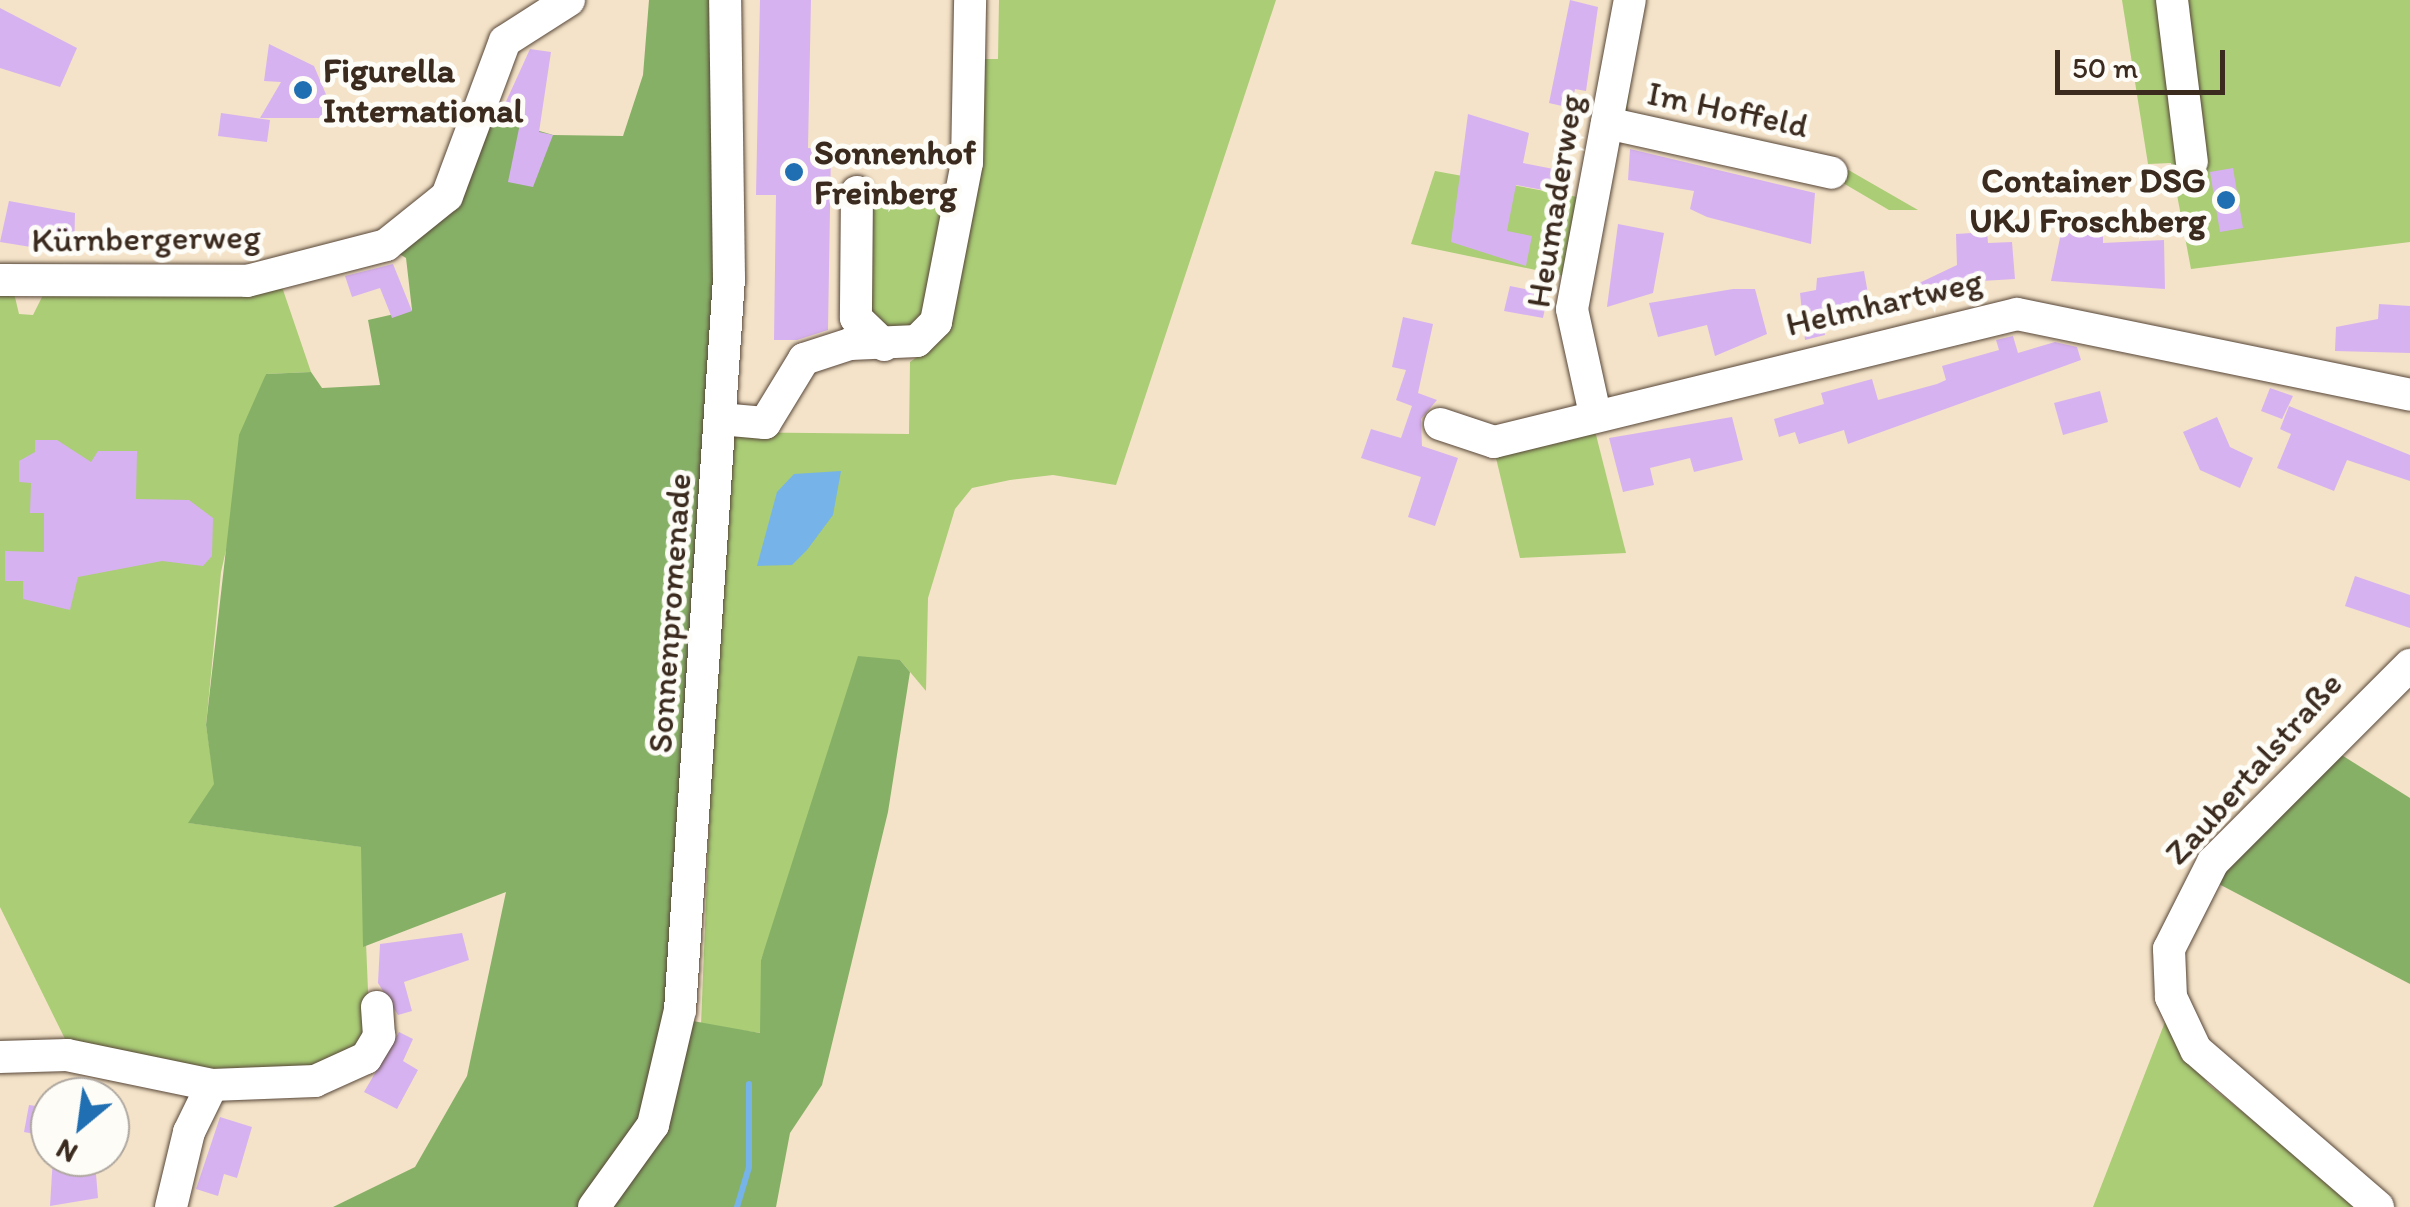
<!DOCTYPE html>
<html>
<head>
<meta charset="utf-8">
<style>
	body { margin:0 }
	#map { position:relative; width:2410px; height:1207px; overflow:hidden; background:#f4e3c8; font-family:Itim,sans-serif }
	div>[style] { position:absolute }
	.green>* { inset:0; background:#aacd76 }
	.forest>* { inset:0; background:#87b067 }
	.water>* { inset:0; background:#76b3e9 }
	.stream>* { height:6px; margin:-3px; padding:0 3px; transform-origin:3px; border-radius:3px; background:#76b3e9 }
	.building>* { inset:0; background:#d7b2f0 }
	.roads { filter:drop-shadow(0 0 2px #574638) drop-shadow(0 0 2px #574638) }
	.minor>* { height:32px; margin:-16px; padding:0 16px; transform-origin:16px; border-radius:16px; background:#fff }
	.dots>* { width:28px; height:28px; translate:-50% -50%; box-sizing:border-box; border:5px solid #fdfcf7; border-radius:50% }
	span { translate:-50% -50%; white-space:nowrap; text-align:center; line-height:1.15; -webkit-text-stroke:10px #fdfcf7; paint-order:stroke }
	.poi-label { font-size:35px; color:#3b2a1e; font-weight:700 }
	.left { translate:0 -50%; text-align:left }
	.right { translate:-100% -50%; text-align:right }
	.street-label { font-size:35px; color:#3b2a1e }
	.north { position:absolute; left:30px; top:1077px; width:100px; height:100px; box-sizing:border-box; background:#fdfcf7; border:2px solid #afa8a0; border-radius:50%; rotate:209deg; font-size:28px; font-weight:700; line-height:40px; text-align:center; color:#3b2a1e }
	.north::after { content:''; display:block; margin:auto; width:35px; height:45px; background:#1f6fb2; clip-path:polygon(50% 0,100% 100%,50% 72%,0 100%) }
	.scale { position:absolute; left:2055px; top:50px; width:170px; height:45px; box-sizing:border-box; border:5px solid #3b2a1e; border-top:0; padding-left:12px; font-size:30px; line-height:35px; white-space:nowrap; color:#3b2a1e; -webkit-text-stroke:8px #fdfcf7; paint-order:stroke }
</style>
</head>
<body>
<div id="map">
	<div class="green">
		<i style="clip-path:polygon(999px 0,1276px 0,1116px 485px,1053px 475px,1010px 480px,972px 488px,955px 509px,928px 598px,926px 691px,900px 660px,784px 898px,761px 960px,761px 1033px,701px 1025px,725px 432px,909px 434px,910px 362px,931px 347px,982px 59px,998px 59px)"></i>
		<i style="clip-path:polygon(1639px 0,1627px 114px,1838px 164px,1918px 210px,1889px 210px,1843px 183px,1621px 113px)"></i>
		<i style="clip-path:polygon(2122px 0,2410px 0,2410px 242px,2191px 269px,2171px 163px,2148px 164px)"></i>
		<i style="clip-path:polygon(1435px 171px,1583px 198px,1569px 277px,1411px 244px)"></i>
		<i style="clip-path:polygon(867px 196px,944px 201px,930px 312px,909px 330px,882px 325px,865px 302px)"></i>
		<i style="clip-path:polygon(281px 284px,311px 372px,266px 374px,221px 572px,206px 725px,215px 784px,189px 823px,362px 847px,370px 1038px,333px 1072px,214px 1074px,66px 1041px,0 907px,0 290px,14px 293px,19px 314px,33px 315px,46px 289px)"></i>
		<i style="clip-path:polygon(1594px 427px,1626px 553px,1520px 558px,1495px 454px)"></i>
		<i style="clip-path:polygon(2165px 1022px,2208px 1084px,2360px 1207px,2093px 1207px)"></i>
	</div>
	<div class="forest">
		<i style="clip-path:polygon(649px 0,720px 0,723px 201px,676px 1018px,760px 1033px,761px 960px,858px 656px,900px 660px,910px 672px,888px 812px,822px 1085px,790px 1133px,776px 1207px,333px 1207px,415px 1167px,467px 1076px,506px 892px,363px 947px,361px 847px,188px 823px,214px 784px,206px 725px,239px 435px,266px 374px,311px 372px,322px 388px,380px 385px,368px 320px,412px 310px,406px 258px,393px 250px,493px 117px,553px 135px,623px 136px,643px 75px)"></i>
		<i style="clip-path:polygon(2332px 749px,2410px 798px,2410px 984px,2215px 882px)"></i>
	</div>
	<div class="water">
		<i style="clip-path:polygon(841px 471px,833px 515px,807px 550px,792px 565px,757px 566px,777px 492px,794px 474px)"></i>
	</div>
	<div class="stream">
		<i style="left:737px;top:1207px;width:42px;rotate:-73.3deg"></i>
		<i style="left:749px;top:1167px;width:83px;rotate:-90deg"></i>
	</div>
	<div class="building">
		<i style="clip-path:polygon(760px 0,811px 0,808px 148px,831px 149px,828px 330px,797px 340px,774px 340px,776px 195px,756px 195px)"></i>
		<i style="clip-path:polygon(1570px 0,1598px 7px,1586px 91px,1575px 89px,1571px 108px,1549px 103px)"></i>
		<i style="clip-path:polygon(0 8px,77px 48px,60px 87px,0 68px)"></i>
		<i style="clip-path:polygon(269px 44px,314px 66px,336px 118px,260px 118px,281px 82px,264px 81px)"></i>
		<i style="clip-path:polygon(530px 49px,551px 52px,539px 132px,553px 135px,533px 187px,508px 182px,523px 109px,504px 106px)"></i>
		<i style="clip-path:polygon(221px 113px,270px 120px,267px 142px,218px 136px)"></i>
		<i style="clip-path:polygon(1468px 114px,1529px 133px,1523px 163px,1569px 172px,1565px 194px,1516px 185px,1507px 231px,1532px 236px,1526px 266px,1451px 242px)"></i>
		<i style="clip-path:polygon(1630px 149px,1815px 193px,1811px 244px,1707px 217px,1690px 209px,1694px 191px,1628px 180px)"></i>
		<i style="clip-path:polygon(2233px 168px,2243px 228px,2220px 232px,2210px 172px)"></i>
		<i style="clip-path:polygon(9px 201px,75px 213px,74px 254px,0 242px)"></i>
		<i style="clip-path:polygon(1618px 224px,1664px 233px,1653px 293px,1607px 307px)"></i>
		<i style="clip-path:polygon(1987px 232px,1988px 243px,2012px 242px,2015px 279px,1965px 282px,1968px 290px,1947px 298px,1941px 284px,1915px 285px,1957px 265px,1956px 234px)"></i>
		<i style="clip-path:polygon(2061px 233px,2103px 233px,2103px 243px,2164px 240px,2165px 289px,2051px 281px)"></i>
		<i style="clip-path:polygon(393px 264px,412px 311px,392px 318px,380px 288px,352px 297px,345px 276px)"></i>
		<i style="clip-path:polygon(1864px 271px,1871px 311px,1821px 320px,1825px 335px,1805px 340px,1800px 293px,1816px 290px,1817px 278px)"></i>
		<i style="clip-path:polygon(1510px 286px,1548px 294px,1543px 318px,1504px 311px)"></i>
		<i style="clip-path:polygon(1733px 289px,1755px 289px,1767px 334px,1715px 356px,1707px 325px,1658px 337px,1649px 303px)"></i>
		<i style="clip-path:polygon(2379px 304px,2410px 306px,2410px 353px,2335px 351px,2336px 327px,2378px 319px)"></i>
		<i style="clip-path:polygon(1403px 317px,1433px 324px,1418px 393px,1437px 400px,1421px 419px,1422px 446px,1458px 458px,1435px 526px,1408px 517px,1421px 477px,1361px 458px,1371px 429px,1401px 438px,1412px 406px,1396px 400px,1406px 370px,1392px 367px)"></i>
		<i style="clip-path:polygon(2013px 336px,2018px 353px,2055px 342px,2077px 347px,2081px 360px,1848px 444px,1844px 430px,1799px 444px,1795px 432px,1779px 437px,1774px 419px,1824px 404px,1821px 393px,1872px 379px,1878px 400px,1937px 384px,1946px 380px,1942px 366px,1999px 350px,1996px 340px)"></i>
		<i style="clip-path:polygon(2270px 388px,2293px 396px,2282px 419px,2261px 411px)"></i>
		<i style="clip-path:polygon(2100px 391px,2108px 422px,2063px 435px,2054px 403px)"></i>
		<i style="clip-path:polygon(2289px 406px,2410px 455px,2410px 481px,2347px 460px,2334px 491px,2277px 468px,2291px 434px,2280px 429px)"></i>
		<i style="clip-path:polygon(1732px 417px,1743px 460px,1694px 472px,1690px 458px,1650px 468px,1654px 485px,1623px 492px,1609px 438px)"></i>
		<i style="clip-path:polygon(2217px 417px,2230px 447px,2253px 458px,2240px 488px,2200px 470px,2183px 432px)"></i>
		<i style="clip-path:polygon(35px 440px,57px 440px,91px 462px,98px 451px,137px 451px,136px 499px,189px 500px,213px 518px,212px 556px,203px 566px,162px 561px,78px 577px,70px 610px,23px 599px,23px 581px,5px 581px,5px 551px,44px 552px,44px 513px,30px 513px,31px 483px,19px 482px,19px 461px,35px 452px)"></i>
		<i style="clip-path:polygon(2355px 576px,2410px 595px,2410px 628px,2345px 606px)"></i>
		<i style="clip-path:polygon(462px 933px,469px 960px,404px 982px,412px 1011px,398px 1015px,378px 983px,380px 944px)"></i>
		<i style="clip-path:polygon(399px 1032px,413px 1039px,403px 1061px,418px 1070px,397px 1109px,364px 1092px)"></i>
		<i style="clip-path:polygon(29px 1105px,50px 1108px,50px 1137px,24px 1132px)"></i>
		<i style="clip-path:polygon(220px 1117px,252px 1127px,237px 1178px,224px 1174px,218px 1196px,196px 1189px)"></i>
		<i style="clip-path:polygon(53px 1157px,95px 1162px,98px 1198px,50px 1206px)"></i>
	</div>
	<div class="roads">
		<div class="minor">
			<i style="left:2172px;top:0;width:163px;rotate:83deg"></i>
			<i style="left:1607px;top:123px;width:230px;rotate:12.5deg"></i>
			<i style="left:857px;top:192px;width:126px;rotate:90.5deg"></i>
			<i style="left:856px;top:318px;width:39px;rotate:44deg"></i>
			<i style="left:0;top:280px;width:247px;rotate:0.2deg"></i>
			<i style="left:247px;top:281px;width:144px;rotate:-14.5deg"></i>
			<i style="left:386px;top:245px;width:78px;rotate:-38.8deg"></i>
			<i style="left:447px;top:196px;width:165px;rotate:-69.5deg"></i>
			<i style="left:505px;top:41px;width:76px;rotate:-32.6deg"></i>
			<i style="left:1595px;top:414px;width:107px;rotate:-102.4deg"></i>
			<i style="left:1572px;top:309px;width:314px;rotate:-79.4deg"></i>
			<i style="left:720px;top:419px;width:45px;rotate:5.1deg"></i>
			<i style="left:765px;top:423px;width:75px;rotate:-58.6deg"></i>
			<i style="left:804px;top:359px;width:48px;rotate:-18.1deg"></i>
			<i style="left:850px;top:344px;width:67px;rotate:-2.6deg"></i>
			<i style="left:917px;top:341px;width:27px;rotate:-45deg"></i>
			<i style="left:936px;top:322px;width:162px;rotate:-79deg"></i>
			<i style="left:967px;top:163px;width:163px;rotate:-88.9deg"></i>
			<i style="left:1440px;top:424px;width:57px;rotate:18.4deg"></i>
			<i style="left:1494px;top:442px;width:538px;rotate:-13.75deg"></i>
			<i style="left:2017px;top:314px;width:401px;rotate:11.6deg"></i>
			<i style="left:0;top:1057px;width:67px;rotate:-1.7deg"></i>
			<i style="left:67px;top:1055px;width:148px;rotate:11.7deg"></i>
			<i style="left:212px;top:1085px;width:103px;rotate:-2.2deg"></i>
			<i style="left:315px;top:1081px;width:56px;rotate:-24.3deg"></i>
			<i style="left:366px;top:1058px;width:26px;rotate:-59deg"></i>
			<i style="left:379px;top:1036px;width:29px;rotate:-94deg"></i>
			<i style="left:171px;top:1207px;width:77px;rotate:-76.5deg"></i>
			<i style="left:189px;top:1132px;width:52px;rotate:-63.9deg"></i>
			<i style="left:594px;top:1207px;width:101px;rotate:-54.3deg"></i>
			<i style="left:653px;top:1125px;width:118px;rotate:-76.8deg"></i>
			<i style="left:680px;top:1010px;width:734px;rotate:-86.17deg"></i>
			<i style="left:729px;top:278px;width:278px;rotate:-90.8deg"></i>
			<i style="left:2378px;top:1207px;width:240px;rotate:-139.2deg"></i>
			<i style="left:2196px;top:1050px;width:59px;rotate:-115.3deg"></i>
			<i style="left:2171px;top:997px;width:48px;rotate:-92.4deg"></i>
			<i style="left:2169px;top:949px;width:97px;rotate:-63.2deg"></i>
			<i style="left:2213px;top:862px;width:279px;rotate:-45deg"></i>
		</div>
	</div>
	<div class="dots">
		<i style="left:303px;top:90px;background:#1f6fb2"></i>
		<i style="left:794px;top:172px;background:#1f6fb2"></i>
		<i style="left:2226px;top:200px;background:#1f6fb2"></i>
	</div>
	<div class="poi-label">
		<span class="left" style="left:323px;top:90px">Figurella<br>International</span>
		<span class="left" style="left:814px;top:172px">Sonnenhof<br>Freinberg</span>
		<span class="right" style="left:2206px;top:200px">Container DSG<br>UKJ Froschberg</span>
	</div>
	<div class="street-label">
		<span style="left:1728px;top:109px;rotate:12deg">Im Hoffeld</span>
		<span style="left:1554px;top:201px;rotate:-81deg">Heumaderweg</span>
		<span style="left:146px;top:238px;rotate:-1deg">Kürnbergerweg</span>
		<span style="left:1884px;top:302px;rotate:-13deg">Helmhartweg</span>
		<span style="left:669px;top:613px;rotate:-86deg">Sonnenpromenade</span>
		<span style="left:2253px;top:768px;rotate:-48deg">Zaubertalstraße</span>
	</div>
	<div class="north">N</div>
	<div class="scale">50 m</div>
</div>
</body>
</html>
